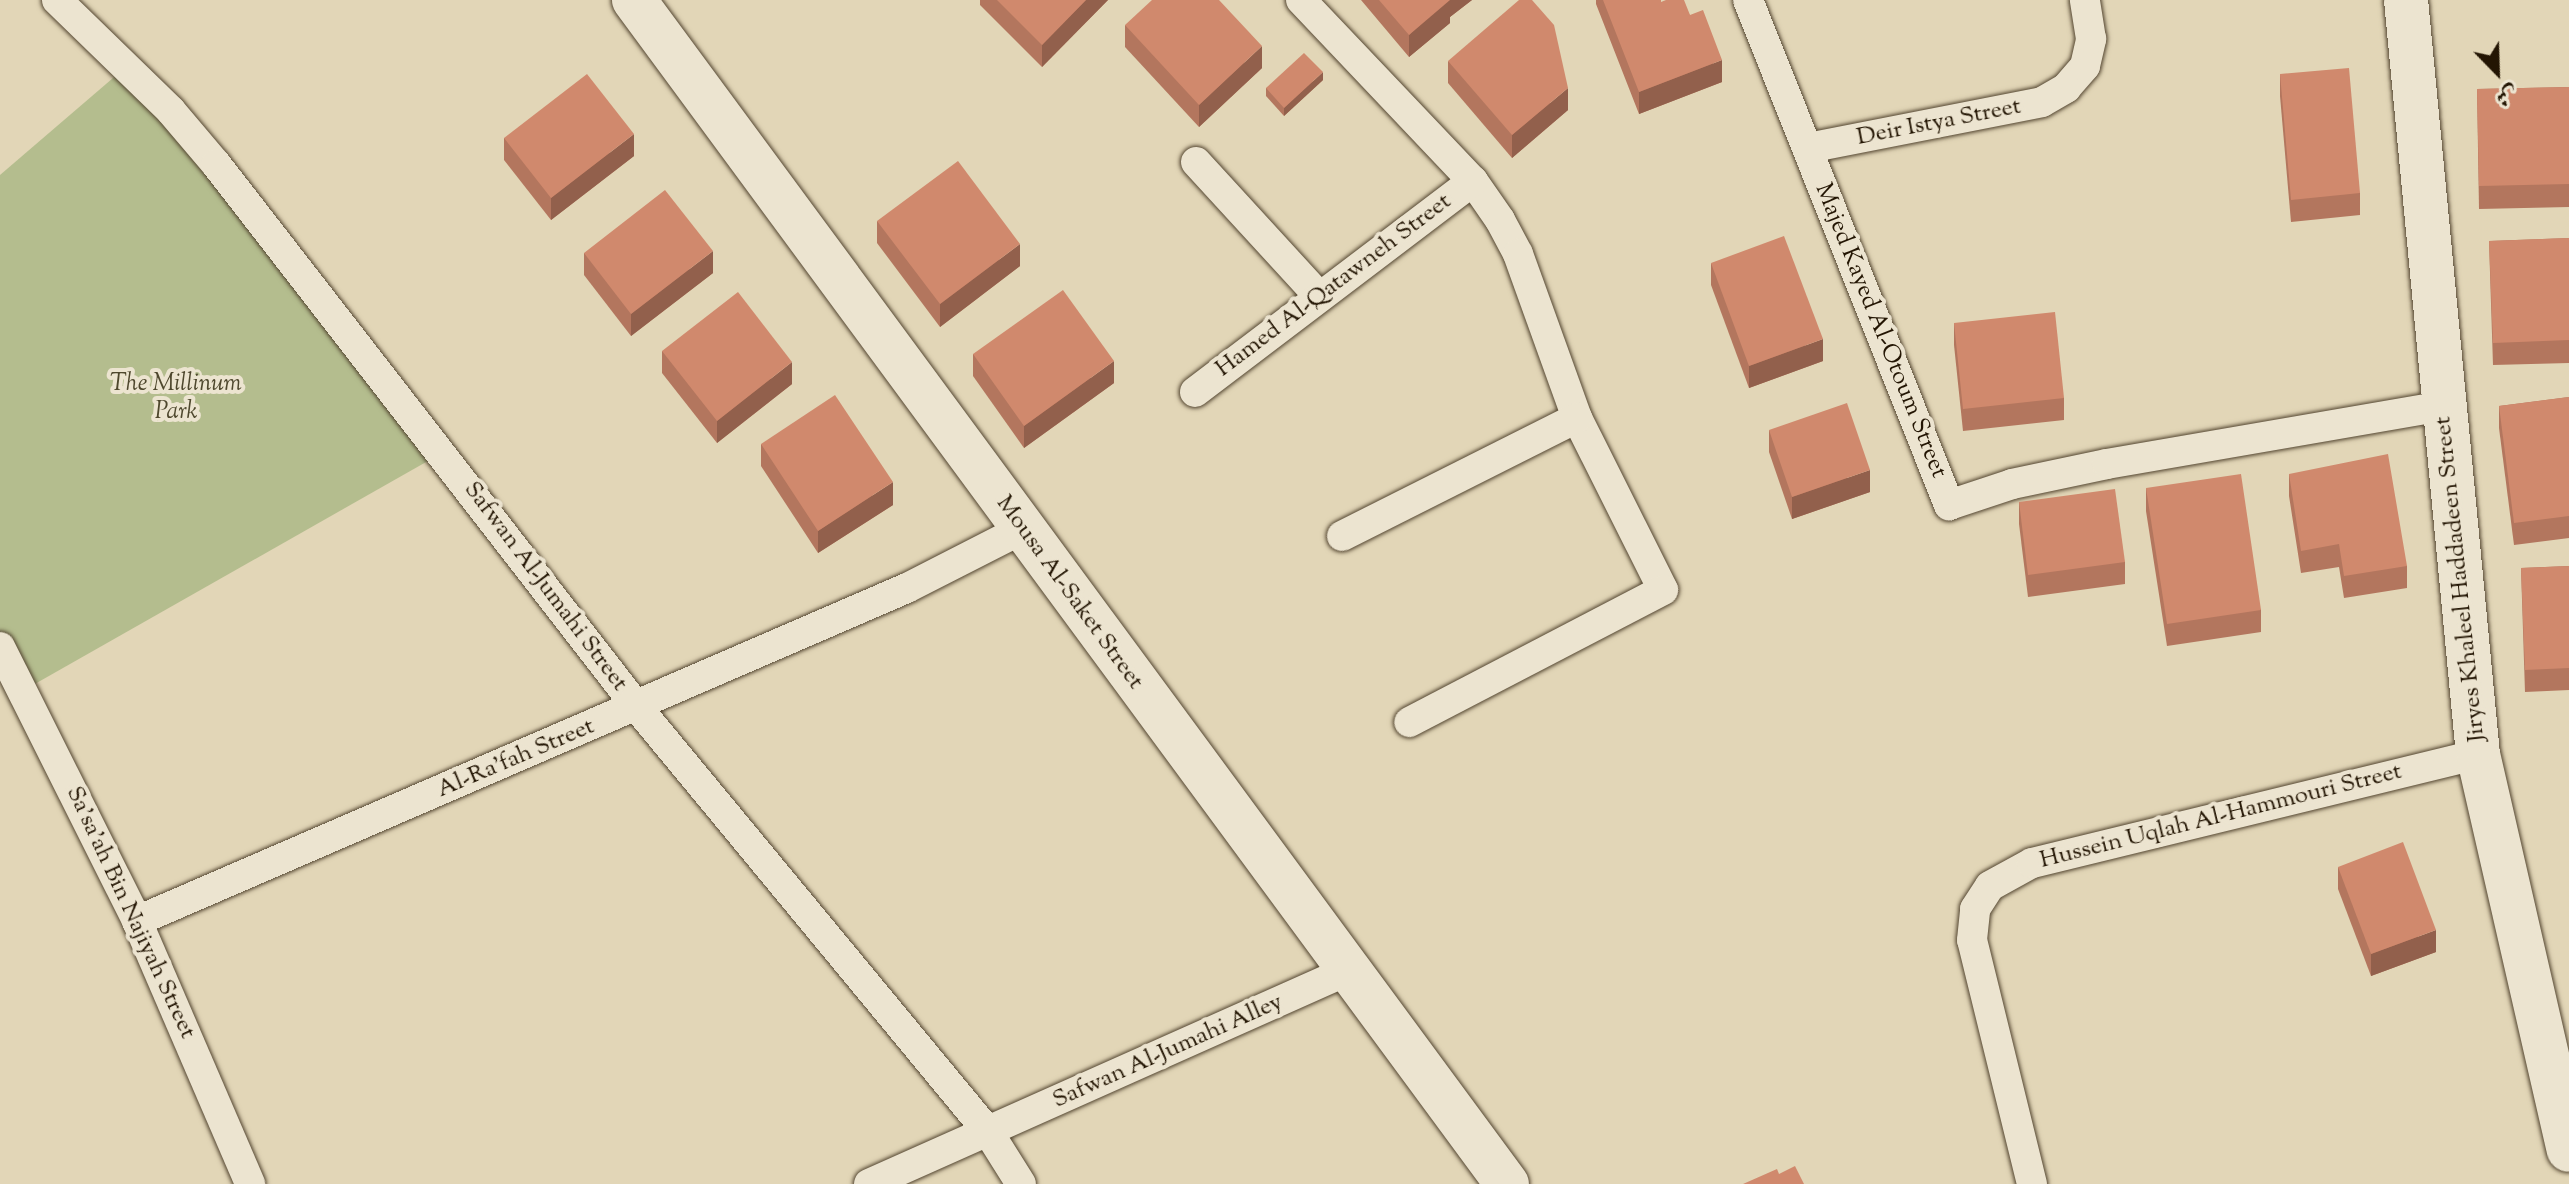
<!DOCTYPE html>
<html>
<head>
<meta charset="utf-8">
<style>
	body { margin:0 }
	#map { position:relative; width:2569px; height:1184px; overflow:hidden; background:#e2d6b7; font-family:"Sorts Mill Goudy",Amiri,serif }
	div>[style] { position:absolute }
	.green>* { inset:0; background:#b4bd8e }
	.roads { filter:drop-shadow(0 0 2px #534530) drop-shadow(0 0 2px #534530) }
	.street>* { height:30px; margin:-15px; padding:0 15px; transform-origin:15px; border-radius:15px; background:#ece4d0 }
	.secondary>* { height:44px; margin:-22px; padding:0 22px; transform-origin:22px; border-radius:22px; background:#ece4d0 }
	.wall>* { inset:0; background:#b3765e }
	.shaded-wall>* { inset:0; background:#92604c }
	.building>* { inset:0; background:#d0896d }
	span { translate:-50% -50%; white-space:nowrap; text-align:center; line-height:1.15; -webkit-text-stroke:8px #ece4d0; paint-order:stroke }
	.street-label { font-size:24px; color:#231503 }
	.park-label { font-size:24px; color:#4e472d; font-style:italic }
	.north { position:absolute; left:2457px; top:32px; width:80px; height:80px; -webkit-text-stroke:6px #ece4d0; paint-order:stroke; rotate:157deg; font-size:22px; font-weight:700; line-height:32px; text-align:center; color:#231503 }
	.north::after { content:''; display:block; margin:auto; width:28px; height:36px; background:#231503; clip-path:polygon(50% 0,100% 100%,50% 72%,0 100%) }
</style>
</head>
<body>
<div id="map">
	<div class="green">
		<i style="clip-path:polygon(127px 66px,442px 453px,26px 689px,0 647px,0 175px)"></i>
	</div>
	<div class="roads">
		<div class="street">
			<i style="left:57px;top:0;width:159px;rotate:44.2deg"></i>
			<i style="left:171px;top:111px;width:70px;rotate:49.7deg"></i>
			<i style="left:216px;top:164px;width:687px;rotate:52.21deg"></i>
			<i style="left:637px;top:707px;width:553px;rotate:50.43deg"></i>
			<i style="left:989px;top:1133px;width:60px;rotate:57.9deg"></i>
			<i style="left:1301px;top:0;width:250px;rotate:46.5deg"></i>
			<i style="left:1473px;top:181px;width:47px;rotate:55.3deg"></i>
			<i style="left:1500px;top:220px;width:38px;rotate:62deg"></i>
			<i style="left:1518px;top:254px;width:174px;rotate:70.2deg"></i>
			<i style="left:1577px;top:418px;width:192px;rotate:63.4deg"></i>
			<i style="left:1663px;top:590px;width:286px;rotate:152.5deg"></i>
			<i style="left:1748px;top:0;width:544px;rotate:68.3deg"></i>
			<i style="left:1949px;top:505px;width:66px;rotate:-18.4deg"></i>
			<i style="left:2012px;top:484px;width:97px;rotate:-11.9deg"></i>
			<i style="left:2107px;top:464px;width:342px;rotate:-9.8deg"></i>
			<i style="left:1808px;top:148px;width:238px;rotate:-11.1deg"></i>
			<i style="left:2042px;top:102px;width:28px;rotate:-30deg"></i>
			<i style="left:2066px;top:88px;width:29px;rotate:-49deg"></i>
			<i style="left:2085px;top:66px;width:28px;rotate:-77deg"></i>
			<i style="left:2091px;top:39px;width:39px;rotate:-99deg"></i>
			<i style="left:1196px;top:162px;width:182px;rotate:47.5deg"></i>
			<i style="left:1195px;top:392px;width:349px;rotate:-37.2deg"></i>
			<i style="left:1342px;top:536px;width:263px;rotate:-26.7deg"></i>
			<i style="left:0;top:647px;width:306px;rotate:63.4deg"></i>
			<i style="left:137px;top:921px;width:286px;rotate:66.7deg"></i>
			<i style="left:137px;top:921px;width:839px;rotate:-23.39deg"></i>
			<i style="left:907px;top:588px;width:130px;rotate:-27deg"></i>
			<i style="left:869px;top:1184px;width:523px;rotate:-24.02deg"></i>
			<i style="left:2032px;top:1184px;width:251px;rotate:-103.8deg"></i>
			<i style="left:1972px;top:940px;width:31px;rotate:-84deg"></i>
			<i style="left:1975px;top:909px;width:27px;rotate:-57deg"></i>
			<i style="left:1990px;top:886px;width:48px;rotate:-28.7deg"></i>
			<i style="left:2032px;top:863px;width:459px;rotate:-13.7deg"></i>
		</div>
		<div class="secondary">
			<i style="left:634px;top:0;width:1471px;rotate:53.6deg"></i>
			<i style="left:2406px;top:0;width:757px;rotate:84.55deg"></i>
			<i style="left:2478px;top:754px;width:406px;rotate:77.1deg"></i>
		</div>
	</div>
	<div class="wall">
		<i style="clip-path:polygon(980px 0,1108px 0,1042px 67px,980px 5px)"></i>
		<i style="clip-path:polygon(1361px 0,1472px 0,1450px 17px,1450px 23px,1409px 57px)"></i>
		<i style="clip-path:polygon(1596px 0,1661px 0,1661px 2px,1690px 15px,1722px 82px,1639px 114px,1596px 4px)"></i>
		<i style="clip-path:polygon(1125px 25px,1262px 68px,1199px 127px,1125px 47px)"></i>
		<i style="clip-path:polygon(1448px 61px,1568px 110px,1512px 158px,1448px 83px)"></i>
		<i style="clip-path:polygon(2280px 74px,2360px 193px,2360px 215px,2291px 222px,2280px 96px)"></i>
		<i style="clip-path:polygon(1323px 80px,1284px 116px,1266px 96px,1266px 88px)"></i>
		<i style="clip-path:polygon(2569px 87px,2569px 207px,2479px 209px,2477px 89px)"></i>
		<i style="clip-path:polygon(504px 138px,634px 156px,551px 220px,504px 160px)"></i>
		<i style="clip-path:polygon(877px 221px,1020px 266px,940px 327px,877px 243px)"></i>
		<i style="clip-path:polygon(2569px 238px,2569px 363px,2493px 365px,2489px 241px)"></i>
		<i style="clip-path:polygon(584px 253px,713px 273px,631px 336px,584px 275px)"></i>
		<i style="clip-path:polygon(1711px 263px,1823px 361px,1749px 388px,1711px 285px)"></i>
		<i style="clip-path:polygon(1954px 323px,2064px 398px,2064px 420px,1963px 431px,1954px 345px)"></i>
		<i style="clip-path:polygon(662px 351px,792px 384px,717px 443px,662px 373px)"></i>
		<i style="clip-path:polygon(973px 354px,1114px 383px,1024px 448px,973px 376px)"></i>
		<i style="clip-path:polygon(2569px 397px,2569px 538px,2514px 545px,2499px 428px,2499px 406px)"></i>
		<i style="clip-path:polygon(1769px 430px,1870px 492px,1792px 519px,1769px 452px)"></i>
		<i style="clip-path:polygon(761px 444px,893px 505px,818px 553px,761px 466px)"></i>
		<i style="clip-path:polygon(2289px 474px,2407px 566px,2407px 588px,2344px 598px,2339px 567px,2301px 573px,2289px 496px)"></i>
		<i style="clip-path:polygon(2146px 488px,2261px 610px,2261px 632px,2167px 646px,2146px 511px)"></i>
		<i style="clip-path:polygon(2019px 502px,2125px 562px,2125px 584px,2028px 597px,2019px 524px)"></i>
		<i style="clip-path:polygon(2569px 566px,2569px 690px,2525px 692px,2521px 568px)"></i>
		<i style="clip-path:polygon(2338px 867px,2436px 952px,2371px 976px,2338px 889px)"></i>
	</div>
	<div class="shaded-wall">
		<i style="clip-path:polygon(1086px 0,1108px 0,1042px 67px,1042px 45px)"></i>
		<i style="clip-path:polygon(1447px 0,1472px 0,1450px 17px,1450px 23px,1409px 57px,1409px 35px)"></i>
		<i style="clip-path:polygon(1262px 46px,1262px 68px,1199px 127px,1199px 105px)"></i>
		<i style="clip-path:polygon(1722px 60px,1722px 82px,1639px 114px,1639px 92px)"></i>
		<i style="clip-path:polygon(1323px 72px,1323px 80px,1284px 116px,1284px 108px)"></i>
		<i style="clip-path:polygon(1568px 88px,1568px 110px,1512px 158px,1512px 135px)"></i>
		<i style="clip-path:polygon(634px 134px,634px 156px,551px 220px,551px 198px)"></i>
		<i style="clip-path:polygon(1020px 244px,1020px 266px,940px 327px,940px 304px)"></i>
		<i style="clip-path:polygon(713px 251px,713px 273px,631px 336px,631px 314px)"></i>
		<i style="clip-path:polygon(1823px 339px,1823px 361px,1749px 388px,1749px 366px)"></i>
		<i style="clip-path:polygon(1114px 361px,1114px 383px,1024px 448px,1024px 426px)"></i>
		<i style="clip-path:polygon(792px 362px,792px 384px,717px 443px,717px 421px)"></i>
		<i style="clip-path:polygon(1870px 470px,1870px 492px,1792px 519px,1792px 497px)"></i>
		<i style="clip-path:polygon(893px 482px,893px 505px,818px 553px,818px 531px)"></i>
		<i style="clip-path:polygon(2436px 930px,2436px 952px,2371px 976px,2371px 954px)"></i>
	</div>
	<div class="building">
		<i style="clip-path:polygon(997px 0,1086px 0,1042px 45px)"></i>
		<i style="clip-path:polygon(1152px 0,1219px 0,1262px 46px,1199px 105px,1125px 25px)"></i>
		<i style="clip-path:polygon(1379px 0,1450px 0,1409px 35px)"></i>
		<i style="clip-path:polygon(1519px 0,1532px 0,1554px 25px,1568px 88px,1512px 135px,1448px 61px)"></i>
		<i style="clip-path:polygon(1603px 0,1661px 0,1661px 2px,1666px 0,1684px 0,1690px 15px,1703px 10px,1722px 60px,1639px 92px)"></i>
		<i style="clip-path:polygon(1304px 53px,1323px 72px,1284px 108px,1266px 88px)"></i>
		<i style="clip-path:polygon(2349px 68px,2360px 193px,2291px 200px,2280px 74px)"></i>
		<i style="clip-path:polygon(587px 74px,634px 134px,551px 198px,504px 138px)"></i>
		<i style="clip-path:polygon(2569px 87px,2569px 184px,2479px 186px,2477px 89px)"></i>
		<i style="clip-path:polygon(958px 161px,1020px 244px,940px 304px,877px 221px)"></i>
		<i style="clip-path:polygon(665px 190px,713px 251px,631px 314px,584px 253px)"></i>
		<i style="clip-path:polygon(1784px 236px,1823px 339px,1749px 366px,1711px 263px)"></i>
		<i style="clip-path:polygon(2569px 238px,2569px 340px,2493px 343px,2489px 241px)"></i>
		<i style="clip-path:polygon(1063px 290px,1114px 361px,1024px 426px,973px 354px)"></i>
		<i style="clip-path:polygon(738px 292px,792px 362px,717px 421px,662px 351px)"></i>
		<i style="clip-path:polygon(2055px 312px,2064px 398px,1963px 409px,1954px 323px)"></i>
		<i style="clip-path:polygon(835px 395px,893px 482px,818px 531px,761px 444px)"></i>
		<i style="clip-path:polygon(2569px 397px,2569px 516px,2514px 523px,2499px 406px)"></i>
		<i style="clip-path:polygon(1847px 403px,1870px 470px,1792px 497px,1769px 430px)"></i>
		<i style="clip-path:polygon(2388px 454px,2407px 566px,2344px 576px,2339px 544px,2301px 551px,2289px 474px)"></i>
		<i style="clip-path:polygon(2241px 474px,2261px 610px,2167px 624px,2146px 488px)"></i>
		<i style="clip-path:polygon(2115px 489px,2125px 562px,2028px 575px,2019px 502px)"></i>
		<i style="clip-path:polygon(2569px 566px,2569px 668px,2525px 670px,2521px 568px)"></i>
		<i style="clip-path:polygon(2403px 842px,2436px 930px,2371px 954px,2338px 867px)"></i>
		<i style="clip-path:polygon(1795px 1166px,1804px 1184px,1743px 1184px,1777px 1169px,1779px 1174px)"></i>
	</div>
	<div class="street-label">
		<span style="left:1939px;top:123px;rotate:-11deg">Deir Istya Street</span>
		<span style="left:1334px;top:286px;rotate:-37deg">Hamed Al-Qatawneh Street</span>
		<span style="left:1880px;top:331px;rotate:68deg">Majed Kayed Al-Otoum Street</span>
		<span style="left:2461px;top:579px;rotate:-96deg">Jiryes Khaleel Haddadeen Street</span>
		<span style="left:545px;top:587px;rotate:53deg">Safwan Al-Jumahi Street</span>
		<span style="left:1069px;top:593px;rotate:54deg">Mousa Al-Saket Street</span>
		<span style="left:516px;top:759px;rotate:-23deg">Al-Ra'fah Street</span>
		<span style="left:2221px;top:817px;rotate:-14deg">Hussein Uqlah Al-Hammouri Street</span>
		<span style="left:130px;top:913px;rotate:65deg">Sa'sa'ah Bin Najiyah Street</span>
		<span style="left:1168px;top:1052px;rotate:-24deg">Safwan Al-Jumahi Alley</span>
	</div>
	<div class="park-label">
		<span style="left:176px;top:399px">The Millinum<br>Park</span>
	</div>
	<div class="north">ش</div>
</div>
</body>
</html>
